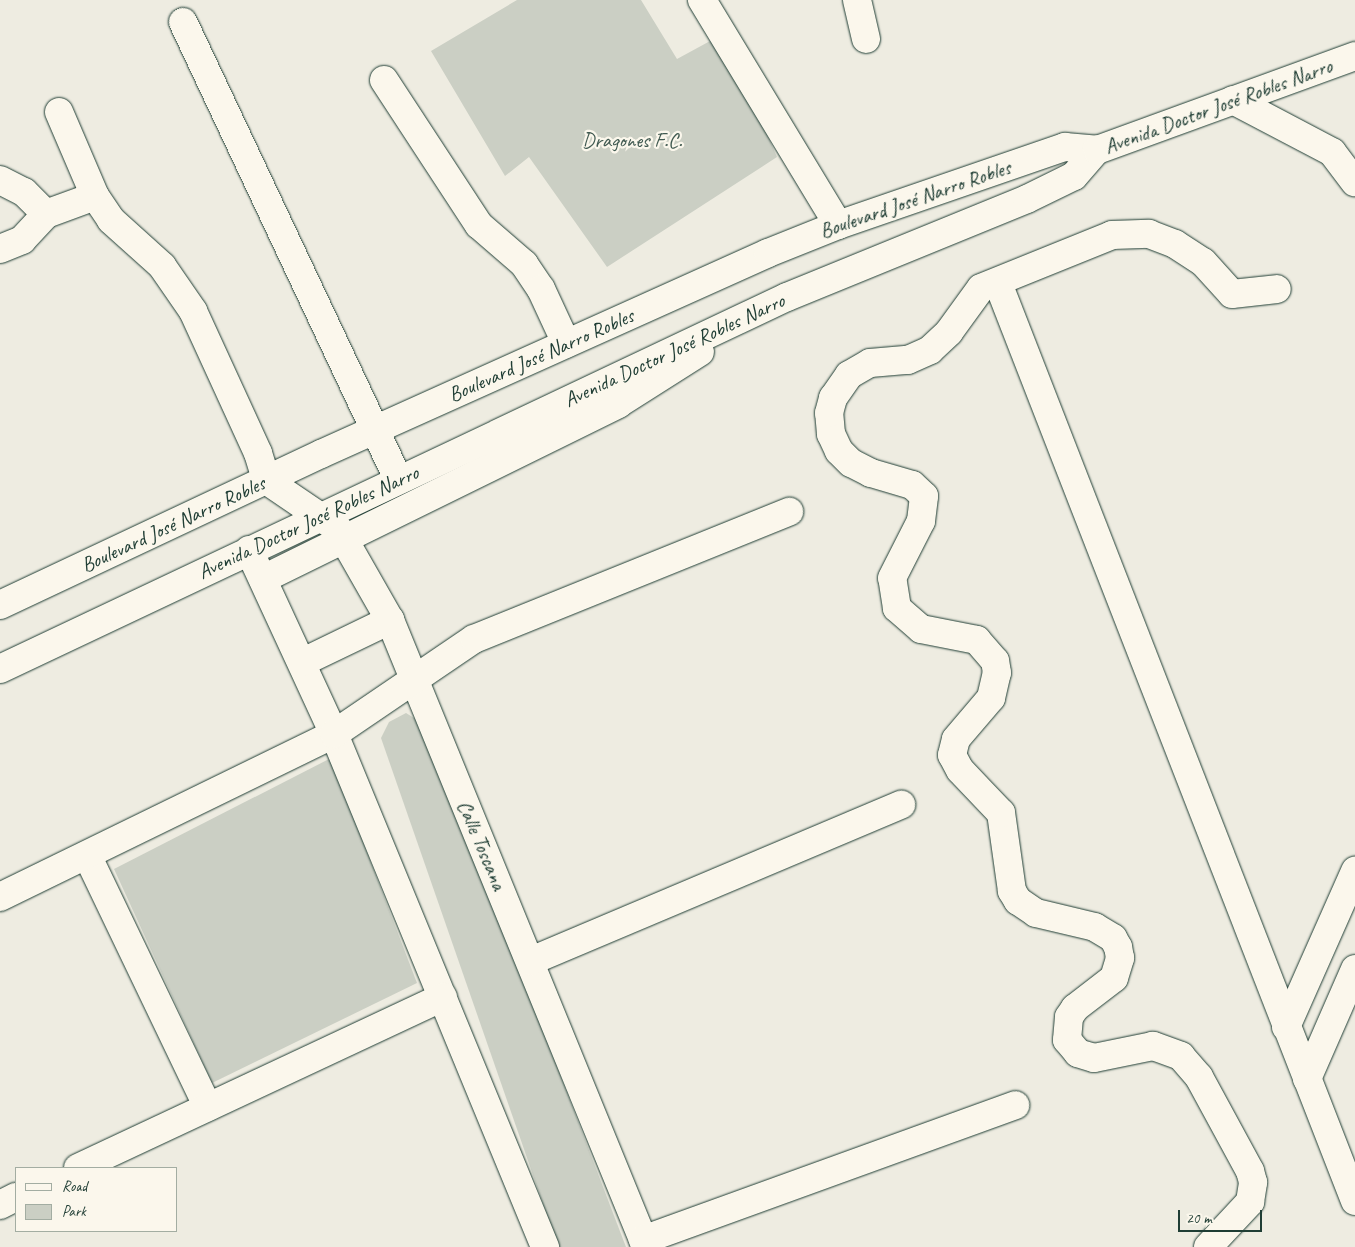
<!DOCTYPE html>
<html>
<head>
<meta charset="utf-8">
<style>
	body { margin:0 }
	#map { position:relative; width:1355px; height:1247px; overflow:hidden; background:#eeece1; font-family:Caveat,sans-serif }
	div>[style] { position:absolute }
	.green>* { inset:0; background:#cbcfc4 }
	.roads { filter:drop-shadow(0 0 1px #1f3d34) drop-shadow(0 0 1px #1f3d34) }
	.minor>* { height:28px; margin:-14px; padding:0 14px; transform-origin:14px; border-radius:14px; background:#fbf7ec }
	span { translate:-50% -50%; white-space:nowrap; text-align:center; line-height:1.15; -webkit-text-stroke:4.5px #fbf7ec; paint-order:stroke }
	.street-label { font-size:21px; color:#1f3d34 }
	.park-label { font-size:21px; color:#415a51 }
	.legend { position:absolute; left:15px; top:1167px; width:162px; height:65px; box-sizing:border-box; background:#fbf7ec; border:1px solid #a3ada2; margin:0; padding:6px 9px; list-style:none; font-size:15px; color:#1f3d34 }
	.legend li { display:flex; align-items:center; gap:10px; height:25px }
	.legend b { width:25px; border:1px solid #a3ada2 }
	.scale { position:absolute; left:1178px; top:1210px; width:84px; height:22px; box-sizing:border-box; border:2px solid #1f3d34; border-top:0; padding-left:6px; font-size:15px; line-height:18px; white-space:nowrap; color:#1f3d34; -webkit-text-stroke:4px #fbf7ec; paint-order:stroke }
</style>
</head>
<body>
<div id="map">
	<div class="green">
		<i style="clip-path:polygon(517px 0,641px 0,677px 59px,723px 34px,777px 157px,607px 267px,529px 157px,505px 176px,431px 51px)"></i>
		<i style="clip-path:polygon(406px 713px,427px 726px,626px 1247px,558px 1247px,381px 738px,389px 722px)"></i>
		<i style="clip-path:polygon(331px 758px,417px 983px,212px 1083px,114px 869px)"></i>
	</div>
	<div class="roads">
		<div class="minor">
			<i style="left:702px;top:0;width:263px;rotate:58.8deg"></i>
			<i style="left:857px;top:0;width:40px;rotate:77deg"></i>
			<i style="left:183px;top:22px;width:505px;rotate:64.8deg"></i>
			<i style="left:384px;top:80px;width:173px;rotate:56.8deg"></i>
			<i style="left:479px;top:225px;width:60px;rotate:40.9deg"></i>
			<i style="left:524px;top:264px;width:30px;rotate:56deg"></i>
			<i style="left:541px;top:289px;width:60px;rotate:65.2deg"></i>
			<i style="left:1233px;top:100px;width:112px;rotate:27.7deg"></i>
			<i style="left:1332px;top:152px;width:38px;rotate:53deg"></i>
			<i style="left:59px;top:112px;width:91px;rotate:66.8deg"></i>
			<i style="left:95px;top:196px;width:29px;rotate:56deg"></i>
			<i style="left:111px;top:220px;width:69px;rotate:42deg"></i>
			<i style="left:162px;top:266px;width:55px;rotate:55.4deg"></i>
			<i style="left:193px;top:311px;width:156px;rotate:65.4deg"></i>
			<i style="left:258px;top:453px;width:28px;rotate:73deg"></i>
			<i style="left:266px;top:480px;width:87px;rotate:34.2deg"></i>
			<i style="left:338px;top:529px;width:105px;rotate:60.3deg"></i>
			<i style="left:390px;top:620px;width:677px;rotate:67.79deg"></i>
			<i style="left:0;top:180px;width:27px;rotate:27deg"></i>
			<i style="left:24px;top:192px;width:31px;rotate:45deg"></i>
			<i style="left:0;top:249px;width:24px;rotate:-22deg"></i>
			<i style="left:22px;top:240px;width:35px;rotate:-47deg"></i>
			<i style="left:46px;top:214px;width:52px;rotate:-20.2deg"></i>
			<i style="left:998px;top:283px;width:985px;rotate:68.75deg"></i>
			<i style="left:249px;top:550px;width:203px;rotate:65.2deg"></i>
			<i style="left:334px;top:734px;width:555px;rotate:67.64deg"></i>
			<i style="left:263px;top:579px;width:396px;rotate:-26.2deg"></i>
			<i style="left:618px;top:404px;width:97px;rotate:-32.4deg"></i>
			<i style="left:0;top:605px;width:355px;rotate:-25.2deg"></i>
			<i style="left:321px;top:454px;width:490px;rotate:-24.2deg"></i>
			<i style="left:768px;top:253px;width:75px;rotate:-21.8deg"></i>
			<i style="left:838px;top:225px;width:240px;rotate:-19deg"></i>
			<i style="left:1065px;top:147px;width:32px;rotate:5deg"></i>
			<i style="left:303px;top:662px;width:97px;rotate:-25.8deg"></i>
			<i style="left:0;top:669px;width:870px;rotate:-25.3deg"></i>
			<i style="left:787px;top:297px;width:259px;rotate:-22.2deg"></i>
			<i style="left:1027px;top:199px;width:52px;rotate:-26.1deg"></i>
			<i style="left:1074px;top:176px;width:35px;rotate:-49deg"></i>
			<i style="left:1097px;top:150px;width:275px;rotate:-20deg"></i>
			<i style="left:88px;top:857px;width:277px;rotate:64.4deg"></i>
			<i style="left:0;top:897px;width:372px;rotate:-26deg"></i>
			<i style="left:334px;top:734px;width:169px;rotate:-34.2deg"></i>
			<i style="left:474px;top:639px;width:340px;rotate:-22deg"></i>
			<i style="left:531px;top:961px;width:402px;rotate:-22.9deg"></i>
			<i style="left:1286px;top:1027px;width:171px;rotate:-66.1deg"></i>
			<i style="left:1307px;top:1079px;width:120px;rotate:-66.4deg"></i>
			<i style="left:78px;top:1168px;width:403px;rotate:-25.1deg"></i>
			<i style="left:0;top:1205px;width:18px;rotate:-27deg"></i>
			<i style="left:643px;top:1240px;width:396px;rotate:-19.9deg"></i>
			<i style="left:1208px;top:1247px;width:62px;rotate:-47deg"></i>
			<i style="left:1250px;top:1202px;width:20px;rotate:-81deg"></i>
			<i style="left:1253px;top:1182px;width:11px;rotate:-105deg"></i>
			<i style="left:1250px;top:1171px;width:107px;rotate:-118.5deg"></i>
			<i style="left:1199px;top:1077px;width:28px;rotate:-131deg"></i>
			<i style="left:1181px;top:1056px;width:30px;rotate:-160deg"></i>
			<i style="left:1153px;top:1046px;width:60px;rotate:168.5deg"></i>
			<i style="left:1094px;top:1058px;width:17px;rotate:-163deg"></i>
			<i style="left:1078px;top:1053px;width:17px;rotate:-130deg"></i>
			<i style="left:1067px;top:1040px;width:23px;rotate:-85deg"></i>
			<i style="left:1069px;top:1017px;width:11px;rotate:-56deg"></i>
			<i style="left:1075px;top:1008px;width:49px;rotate:-37.6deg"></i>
			<i style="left:1114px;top:978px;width:21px;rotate:-73deg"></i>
			<i style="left:1120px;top:958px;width:11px;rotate:-100deg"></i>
			<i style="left:1118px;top:947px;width:10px;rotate:-119deg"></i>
			<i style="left:1113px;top:938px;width:21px;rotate:-149deg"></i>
			<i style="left:1095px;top:927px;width:61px;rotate:-166.7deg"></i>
			<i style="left:1036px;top:913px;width:22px;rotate:-146deg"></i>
			<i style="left:1018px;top:901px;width:12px;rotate:-121deg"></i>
			<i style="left:1012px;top:891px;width:79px;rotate:-98deg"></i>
			<i style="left:1001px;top:813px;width:59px;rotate:-133.6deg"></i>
			<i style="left:960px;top:770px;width:17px;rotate:-118deg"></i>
			<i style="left:952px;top:755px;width:16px;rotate:-76deg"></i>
			<i style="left:956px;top:739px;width:54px;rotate:-49.5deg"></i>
			<i style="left:991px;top:698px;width:26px;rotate:-77deg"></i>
			<i style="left:997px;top:673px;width:12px;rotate:-99deg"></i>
			<i style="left:995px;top:661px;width:28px;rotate:-131deg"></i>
			<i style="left:977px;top:640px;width:57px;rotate:-168.9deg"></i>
			<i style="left:921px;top:629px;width:32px;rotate:-139deg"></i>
			<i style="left:897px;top:608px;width:30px;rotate:-99deg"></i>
			<i style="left:892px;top:578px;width:64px;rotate:-63deg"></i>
			<i style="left:921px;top:521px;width:25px;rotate:-83deg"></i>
			<i style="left:924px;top:496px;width:16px;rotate:-137deg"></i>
			<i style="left:912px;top:485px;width:43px;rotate:-163.7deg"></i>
			<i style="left:871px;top:473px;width:22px;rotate:-153deg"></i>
			<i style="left:851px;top:463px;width:17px;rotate:-135deg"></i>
			<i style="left:839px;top:451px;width:19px;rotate:-115deg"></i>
			<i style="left:831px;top:434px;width:21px;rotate:-95deg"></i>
			<i style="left:829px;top:413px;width:16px;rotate:-75deg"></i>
			<i style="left:833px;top:398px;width:28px;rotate:-55deg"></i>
			<i style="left:849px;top:375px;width:24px;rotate:-30deg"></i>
			<i style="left:870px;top:363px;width:38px;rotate:-5deg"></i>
			<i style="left:908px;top:360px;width:24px;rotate:-24deg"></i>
			<i style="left:930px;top:350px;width:26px;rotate:-43deg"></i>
			<i style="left:949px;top:332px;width:54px;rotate:-54deg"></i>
			<i style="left:981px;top:288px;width:141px;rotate:-22deg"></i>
			<i style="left:1112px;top:235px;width:37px;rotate:-2deg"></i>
			<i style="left:1149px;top:234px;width:28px;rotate:21deg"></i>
			<i style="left:1175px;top:244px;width:33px;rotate:33deg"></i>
			<i style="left:1203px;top:262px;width:43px;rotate:47.8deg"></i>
			<i style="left:1232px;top:294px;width:45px;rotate:-6.3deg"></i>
		</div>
	</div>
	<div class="street-label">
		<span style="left:1218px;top:106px;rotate:-20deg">Avenida Doctor José Robles Narro</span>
		<span style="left:915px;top:199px;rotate:-19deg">Boulevard José Narro Robles</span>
		<span style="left:674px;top:350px;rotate:-25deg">Avenida Doctor José Robles Narro</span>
		<span style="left:541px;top:355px;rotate:-24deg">Boulevard José Narro Robles</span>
		<span style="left:308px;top:522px;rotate:-25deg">Avenida Doctor José Robles Narro</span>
		<span style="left:173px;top:524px;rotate:-25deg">Boulevard José Narro Robles</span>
		<span style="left:482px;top:845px;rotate:67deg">Calle Toscana</span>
	</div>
	<div class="park-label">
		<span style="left:632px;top:140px">Dragones F.C.</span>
	</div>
	<ul class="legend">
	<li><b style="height:6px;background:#fbf7ec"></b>Road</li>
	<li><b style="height:14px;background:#cbcfc4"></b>Park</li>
	</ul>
	<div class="scale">20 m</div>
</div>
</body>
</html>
